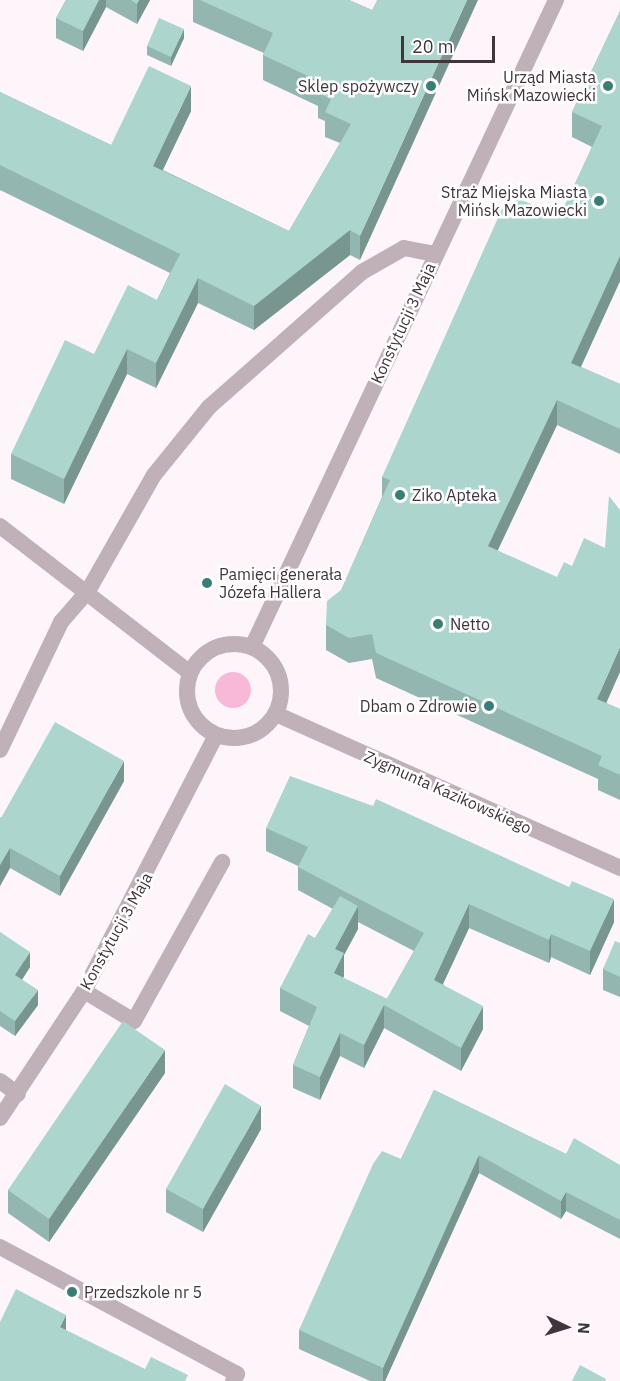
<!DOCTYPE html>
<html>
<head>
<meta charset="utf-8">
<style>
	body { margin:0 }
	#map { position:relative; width:620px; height:1381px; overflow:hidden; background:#fdf5f9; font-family:"IBM Plex Sans",sans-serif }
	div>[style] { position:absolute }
	.green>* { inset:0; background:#f8b8d8 }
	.round { border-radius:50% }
	.service>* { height:16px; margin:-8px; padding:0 8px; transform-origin:8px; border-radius:8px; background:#c0b0b8 }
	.minor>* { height:16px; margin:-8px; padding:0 8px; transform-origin:8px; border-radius:8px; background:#c0b0b8 }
	.tertiary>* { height:16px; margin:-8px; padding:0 8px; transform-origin:8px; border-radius:8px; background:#c0b0b8 }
	.tertiary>.ring { margin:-8px; padding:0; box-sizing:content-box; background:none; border:16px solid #c0b0b8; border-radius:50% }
	.wall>* { inset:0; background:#93b7b0 }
	.shaded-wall>* { inset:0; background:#789590 }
	.building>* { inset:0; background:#abd5cd }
	.dots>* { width:16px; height:16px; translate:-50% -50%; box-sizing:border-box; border:3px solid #fff; border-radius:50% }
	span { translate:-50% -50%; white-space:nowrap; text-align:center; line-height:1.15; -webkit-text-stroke:5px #fff; paint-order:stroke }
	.poi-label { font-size:16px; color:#42343b }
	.right { translate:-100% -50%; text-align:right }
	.left { translate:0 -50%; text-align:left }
	.street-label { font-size:16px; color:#42343b }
	.north { position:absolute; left:536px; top:1297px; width:60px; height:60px; -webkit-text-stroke:4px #fff; paint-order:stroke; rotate:94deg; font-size:16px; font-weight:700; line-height:24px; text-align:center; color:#42343b }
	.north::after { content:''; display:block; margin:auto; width:21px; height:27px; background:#42343b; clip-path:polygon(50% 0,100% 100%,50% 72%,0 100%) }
	.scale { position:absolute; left:401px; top:36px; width:94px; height:27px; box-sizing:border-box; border:3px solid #42343b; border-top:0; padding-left:8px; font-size:18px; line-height:21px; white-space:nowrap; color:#42343b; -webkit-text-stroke:4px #fff; paint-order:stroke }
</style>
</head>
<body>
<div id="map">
	<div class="green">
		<i class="round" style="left:215px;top:672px;width:36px;height:36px"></i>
	</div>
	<div class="service">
		<i style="left:0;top:750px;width:142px;rotate:-64.5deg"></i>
		<i style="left:61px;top:622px;width:41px;rotate:-48.9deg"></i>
		<i style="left:84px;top:991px;width:58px;rotate:31deg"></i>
		<i style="left:134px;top:1021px;width:182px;rotate:-61deg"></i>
		<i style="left:0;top:1081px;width:22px;rotate:36deg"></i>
		<i style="left:0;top:1247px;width:269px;rotate:28.2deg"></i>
		<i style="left:237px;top:1374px;width:8px;rotate:120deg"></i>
	</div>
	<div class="minor">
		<i style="left:88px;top:591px;width:133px;rotate:-60.4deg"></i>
		<i style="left:154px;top:475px;width:87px;rotate:-51deg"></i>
		<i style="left:209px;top:407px;width:204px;rotate:-41.4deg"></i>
		<i style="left:362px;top:272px;width:48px;rotate:-29.7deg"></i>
		<i style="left:404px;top:248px;width:32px;rotate:11deg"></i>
	</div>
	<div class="tertiary">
		<i style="left:0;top:526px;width:240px;rotate:37.7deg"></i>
		<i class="ring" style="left:187px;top:644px;width:78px;height:78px"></i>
		<i style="left:252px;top:647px;width:715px;rotate:-64.83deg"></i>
		<i style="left:276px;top:714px;width:377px;rotate:24.1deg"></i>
		<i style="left:0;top:1118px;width:152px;rotate:-56.5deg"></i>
		<i style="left:84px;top:991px;width:288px;rotate:-62.7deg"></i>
	</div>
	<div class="wall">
		<i style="clip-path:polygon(66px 0,150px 0,137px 24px,106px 7px,83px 51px,56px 38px,56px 18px)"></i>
		<i style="clip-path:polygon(193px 0,349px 0,372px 10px,360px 260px,350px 255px,254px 330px,198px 303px,156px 388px,127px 374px,64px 504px,11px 479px,11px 454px,94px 354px,157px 300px,170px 273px,0 190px,0 92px,111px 145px,191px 111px,163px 170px,289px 231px,340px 143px,325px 137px,325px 121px,318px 118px,318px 106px,263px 80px,263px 55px,264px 53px,193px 22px)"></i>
		<i style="clip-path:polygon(620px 11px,620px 281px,581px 367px,620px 384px,620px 454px,557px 425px,497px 550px,606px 703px,620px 709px,620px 800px,598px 790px,598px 779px,376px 678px,372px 659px,349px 663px,326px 650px,326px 625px,382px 497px,382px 477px,560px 216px,592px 147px,572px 137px,572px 112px)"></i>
		<i style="clip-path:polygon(184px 38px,171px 66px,147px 55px,147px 46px)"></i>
		<i style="clip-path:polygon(124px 781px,60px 896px,10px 868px,0 886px,0 817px,1px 818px)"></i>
		<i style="clip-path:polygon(evenodd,266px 828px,614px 922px,590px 975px,551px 957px,549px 963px,469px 928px,443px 984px,483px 1029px,461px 1071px,384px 1028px,364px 1068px,340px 1056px,320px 1100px,293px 1088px,293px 1065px,309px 1026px,280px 1011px,280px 988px,315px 938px,333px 909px,298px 890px,298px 866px,266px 851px,266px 828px,358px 922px,414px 951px,387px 999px,343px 978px,344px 976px,344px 955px,358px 929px,358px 922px)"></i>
		<i style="clip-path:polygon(0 932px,30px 967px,22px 980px,38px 1005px,15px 1036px,0 1026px)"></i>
		<i style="clip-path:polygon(620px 943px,620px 997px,603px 990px,603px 969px)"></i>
		<i style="clip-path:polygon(165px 1073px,49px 1242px,8px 1213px,8px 1190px)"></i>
		<i style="clip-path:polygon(434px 1090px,566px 1154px,620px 1165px,620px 1239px,566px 1211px,561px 1219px,479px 1173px,385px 1381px,370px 1381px,299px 1349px,299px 1330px,401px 1159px)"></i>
		<i style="clip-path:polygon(261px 1129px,203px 1232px,166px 1212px,166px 1189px)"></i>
	</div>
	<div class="shaded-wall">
		<i style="clip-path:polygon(99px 0,106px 0,106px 7px,83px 51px,83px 31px)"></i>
		<i style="clip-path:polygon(139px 0,150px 0,137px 24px,137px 4px)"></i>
		<i style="clip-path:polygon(467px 0,478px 0,360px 260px,360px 236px)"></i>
		<i style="clip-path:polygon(184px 29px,184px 38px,171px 66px,171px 57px)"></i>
		<i style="clip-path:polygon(191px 86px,191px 111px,153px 190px,153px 166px)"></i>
		<i style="clip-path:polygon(350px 230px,350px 255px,254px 330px,254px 306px)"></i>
		<i style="clip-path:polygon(620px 256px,620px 281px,571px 388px,571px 363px)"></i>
		<i style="clip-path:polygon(198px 278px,198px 303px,156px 388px,156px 363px)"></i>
		<i style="clip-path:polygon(127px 349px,127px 374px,64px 504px,64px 479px)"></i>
		<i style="clip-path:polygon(557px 400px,557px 425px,488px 571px,488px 546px)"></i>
		<i style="clip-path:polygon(620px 647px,620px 672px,597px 724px,597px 699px)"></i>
		<i style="clip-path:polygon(124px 761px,124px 781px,60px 896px,60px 876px)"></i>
		<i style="clip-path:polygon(10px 848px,10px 868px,0 886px,0 865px)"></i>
		<i style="clip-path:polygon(614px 899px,614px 922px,590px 975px,590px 951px)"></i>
		<i style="clip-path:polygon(469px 904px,469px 928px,434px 1003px,434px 980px)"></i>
		<i style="clip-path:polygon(358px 906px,358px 929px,344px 955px,344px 976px,334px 996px,334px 973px,335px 949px)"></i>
		<i style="clip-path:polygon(551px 934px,551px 957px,549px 963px,549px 940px)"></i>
		<i style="clip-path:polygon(30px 952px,30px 967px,15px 990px,15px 975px)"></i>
		<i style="clip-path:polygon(38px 990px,38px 1005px,15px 1036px,15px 1021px)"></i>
		<i style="clip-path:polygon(384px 1005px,384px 1028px,364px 1068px,364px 1045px)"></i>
		<i style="clip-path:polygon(483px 1006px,483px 1029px,461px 1071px,461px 1048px)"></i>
		<i style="clip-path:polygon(340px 1033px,340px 1056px,320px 1100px,320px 1077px)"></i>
		<i style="clip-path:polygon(165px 1050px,165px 1073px,49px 1242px,49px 1219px)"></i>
		<i style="clip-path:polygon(261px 1106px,261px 1129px,203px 1232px,203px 1209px)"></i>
		<i style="clip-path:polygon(479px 1155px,479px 1173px,385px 1381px,383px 1381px,383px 1368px)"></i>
		<i style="clip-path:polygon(566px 1192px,566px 1211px,561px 1219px,561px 1201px)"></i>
		<i style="clip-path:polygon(66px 1315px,66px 1342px,60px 1327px)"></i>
	</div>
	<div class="building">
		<i style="clip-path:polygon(66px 0,99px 0,83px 31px,56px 18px)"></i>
		<i style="clip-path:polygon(131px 0,139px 0,137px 4px)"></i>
		<i style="clip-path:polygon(200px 0,349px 0,372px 10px,377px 0,467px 0,360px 236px,350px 230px,254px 306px,198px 278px,156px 363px,127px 349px,64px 479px,11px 454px,65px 340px,94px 354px,128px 285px,157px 300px,180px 254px,0 165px,0 92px,111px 145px,149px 66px,191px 86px,153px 166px,289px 231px,351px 124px,325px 112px,331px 99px,318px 93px,323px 83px,263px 55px,273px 33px)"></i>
		<i style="clip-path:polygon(620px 11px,620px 256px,571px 363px,620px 384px,620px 429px,557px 400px,488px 546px,557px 577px,564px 562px,572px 566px,584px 538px,605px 548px,609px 496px,620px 510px,620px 647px,597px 699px,620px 709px,620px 775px,598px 765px,602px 756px,376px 653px,372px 634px,349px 638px,326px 625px,327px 601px,341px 590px,390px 480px,382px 477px,502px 209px,519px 199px,560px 216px,602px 126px,572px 112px)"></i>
		<i style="clip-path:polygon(159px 18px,184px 29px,171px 57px,147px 46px)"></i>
		<i style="clip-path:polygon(55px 722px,124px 761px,60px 876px,10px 848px,0 865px,0 817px,1px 818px)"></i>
		<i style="clip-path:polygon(290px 776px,373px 806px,376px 799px,569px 887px,572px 881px,614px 899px,590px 951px,551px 934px,549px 940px,469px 904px,434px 980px,483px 1006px,461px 1048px,384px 1005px,364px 1045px,340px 1033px,320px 1077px,293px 1065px,317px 1007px,280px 988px,308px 934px,315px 938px,340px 896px,358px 906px,335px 949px,344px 953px,334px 973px,387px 999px,384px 1004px,424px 933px,298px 867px,308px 847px,266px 828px)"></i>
		<i style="clip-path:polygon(0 932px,30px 952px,15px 975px,38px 990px,15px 1021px,0 1011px)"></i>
		<i style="clip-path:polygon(615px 941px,620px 943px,620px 977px,603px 969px)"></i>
		<i style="clip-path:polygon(123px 1021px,165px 1050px,49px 1219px,8px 1190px)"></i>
		<i style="clip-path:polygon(225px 1084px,261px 1106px,203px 1209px,166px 1189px)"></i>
		<i style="clip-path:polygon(434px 1090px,566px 1154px,574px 1138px,620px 1165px,620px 1220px,566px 1192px,561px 1201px,479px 1155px,383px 1368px,299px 1330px,373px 1164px,382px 1151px,401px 1159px)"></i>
		<i style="clip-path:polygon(16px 1289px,66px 1315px,60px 1327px,145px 1369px,151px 1357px,188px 1375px,185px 1381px,0 1381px,0 1322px)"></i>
		<i style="clip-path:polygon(580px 1365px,606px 1379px,605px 1381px,572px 1381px)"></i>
	</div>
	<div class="dots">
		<i style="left:431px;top:86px;background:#397e74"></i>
		<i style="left:608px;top:86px;background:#397e74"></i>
		<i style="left:599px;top:201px;background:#397e74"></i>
		<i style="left:400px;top:495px;background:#397e74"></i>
		<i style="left:207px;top:583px;background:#397e74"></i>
		<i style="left:438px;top:624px;background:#397e74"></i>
		<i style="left:489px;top:706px;background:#397e74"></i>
		<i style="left:72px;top:1292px;background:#397e74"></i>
	</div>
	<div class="poi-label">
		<span class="right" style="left:596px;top:86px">Urząd Miasta<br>Mińsk Mazowiecki</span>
		<span class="right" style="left:419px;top:86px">Sklep spożywczy</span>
		<span class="right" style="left:587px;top:201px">Straż Miejska Miasta<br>Mińsk Mazowiecki</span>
		<span class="left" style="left:412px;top:495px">Ziko Apteka</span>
		<span class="left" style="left:219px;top:583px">Pamięci generała<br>Józefa Hallera</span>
		<span class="left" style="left:450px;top:624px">Netto</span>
		<span class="right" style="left:477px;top:706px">Dbam o Zdrowie</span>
		<span class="left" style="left:84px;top:1292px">Przedszkole nr 5</span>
	</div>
	<div class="street-label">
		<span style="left:403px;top:323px;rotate:-65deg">Konstytucji 3 Maja</span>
		<span style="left:448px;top:792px;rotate:24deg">Zygmunta Kazikowskiego</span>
		<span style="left:116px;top:931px;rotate:-61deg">Konstytucji 3 Maja</span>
	</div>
	<div class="north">N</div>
	<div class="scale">20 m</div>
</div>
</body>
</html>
